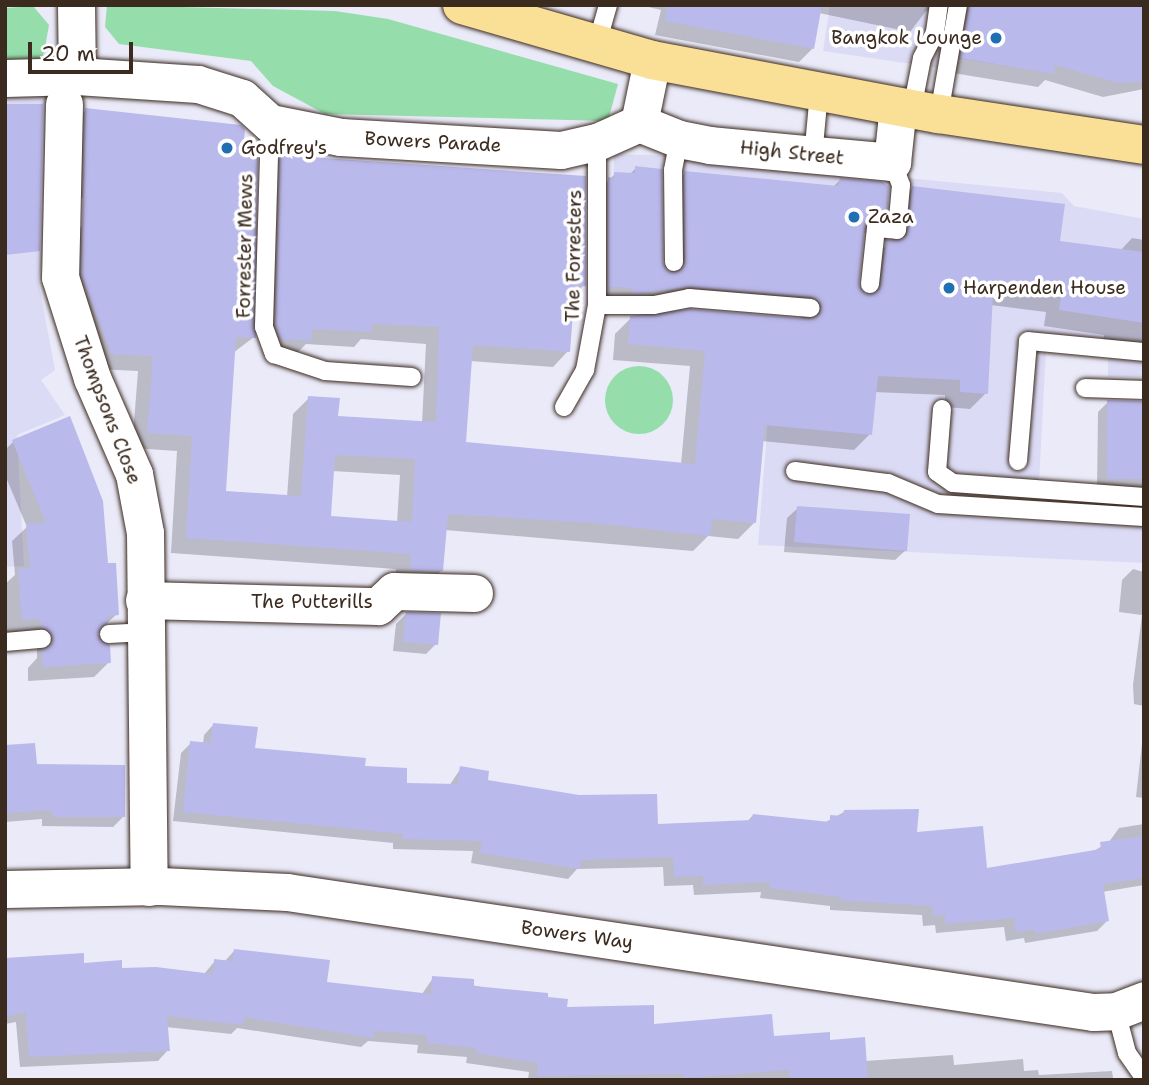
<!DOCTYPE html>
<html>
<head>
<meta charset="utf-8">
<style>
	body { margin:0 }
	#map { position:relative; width:1149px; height:1085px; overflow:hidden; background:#eaeaf9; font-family:"Shantell Sans",sans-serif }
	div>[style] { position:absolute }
	.built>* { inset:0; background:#dcdbf5 }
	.green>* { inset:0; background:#95deac }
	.round { border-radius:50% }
	.shadow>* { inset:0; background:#0003 }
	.building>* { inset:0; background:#bab9eb }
	.roads { filter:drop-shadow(0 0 2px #3b2a1e) drop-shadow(0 0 2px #3b2a1e) }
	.lane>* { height:18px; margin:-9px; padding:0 9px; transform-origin:9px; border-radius:9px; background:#fff }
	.street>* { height:37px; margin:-18.5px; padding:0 18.5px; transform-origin:18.5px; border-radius:18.5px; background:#fff }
	.primary>* { height:38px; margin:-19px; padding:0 19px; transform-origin:19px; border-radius:19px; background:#fadf96 }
	.dots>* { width:19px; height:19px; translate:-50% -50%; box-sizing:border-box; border:4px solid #fff; border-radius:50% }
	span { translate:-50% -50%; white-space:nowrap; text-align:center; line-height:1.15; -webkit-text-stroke:7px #fff; paint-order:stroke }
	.poi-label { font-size:19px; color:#3b2a1e }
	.right { translate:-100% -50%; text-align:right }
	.left { translate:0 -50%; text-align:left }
	.street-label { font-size:19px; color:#3b2a1e }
	.frame { position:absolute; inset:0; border:7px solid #3b2a1e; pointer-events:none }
	.scale { position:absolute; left:28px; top:42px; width:105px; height:32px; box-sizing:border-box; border:4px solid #3b2a1e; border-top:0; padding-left:9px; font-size:21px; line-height:24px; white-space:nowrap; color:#3b2a1e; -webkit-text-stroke:5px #fff; paint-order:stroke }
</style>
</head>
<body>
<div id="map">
	<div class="built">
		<i style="clip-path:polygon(830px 5px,1063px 5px,1052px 73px,943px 56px,939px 68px,823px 51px)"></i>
		<i style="clip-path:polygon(56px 93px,50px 226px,38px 279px,55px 370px,41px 380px,65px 415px,17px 435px,24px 566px,5px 567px,5px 98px)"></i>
		<i style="clip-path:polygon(614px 154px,680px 156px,1062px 193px,1074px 206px,1144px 219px,1144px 377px,1108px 377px,1108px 355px,1046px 350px,1039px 483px,956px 477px,955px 493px,1144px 505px,1144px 563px,758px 545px,776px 318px,678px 311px,665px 289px,611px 287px)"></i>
	</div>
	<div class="green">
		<i style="clip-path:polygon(107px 5px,335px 11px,388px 19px,618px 84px,608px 121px,325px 114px,273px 86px,251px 61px,119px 44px,105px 27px)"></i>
		<i style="clip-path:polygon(33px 6px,49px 25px,44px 53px,36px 65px,5px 66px,5px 8px)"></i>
		<i class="round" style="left:605px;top:366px;width:68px;height:68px"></i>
	</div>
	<div class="shadow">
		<i style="clip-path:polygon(640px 5px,1144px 5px,1144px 89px,1103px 97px,1045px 80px,1038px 87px,947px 72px,956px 21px,944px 7px,926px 11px,910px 32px,819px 13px,813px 48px,799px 62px,655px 35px,661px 10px)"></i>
		<i style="clip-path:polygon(evenodd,86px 110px,241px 154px,254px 337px,233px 353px,224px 493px,287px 497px,293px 414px,309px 398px,336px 418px,422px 423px,426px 344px,361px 339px,354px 347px,306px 344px,294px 356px,265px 354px,265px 173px,281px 157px,584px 285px,572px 297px,568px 351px,553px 367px,470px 361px,465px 444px,681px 464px,690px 366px,613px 360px,615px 334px,631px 318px,803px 320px,796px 312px,593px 302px,593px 195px,615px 174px,629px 175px,636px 168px,661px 263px,670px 272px,669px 188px,685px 173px,833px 187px,840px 180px,886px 185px,885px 217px,869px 233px,862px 233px,857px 284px,867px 296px,871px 258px,893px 241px,897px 204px,913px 188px,1058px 242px,1120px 251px,1132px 238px,1144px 240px,1144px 357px,1102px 351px,1104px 335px,1044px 326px,1046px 312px,991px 305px,986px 393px,970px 409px,945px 407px,945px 395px,874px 392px,870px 434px,854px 450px,761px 441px,754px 523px,738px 539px,708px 536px,693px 551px,445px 530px,442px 570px,426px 586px,395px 586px,396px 569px,171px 553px,177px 451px,132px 448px,138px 371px,96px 369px,67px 241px,83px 225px,141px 198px,68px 198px,70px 126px,86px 110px,332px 471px,400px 475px,397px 523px,329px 518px,332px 471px)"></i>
		<i style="clip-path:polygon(1108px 402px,1144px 403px,1144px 489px,1097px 489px,1098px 412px)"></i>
		<i style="clip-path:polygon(13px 442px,107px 565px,117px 614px,95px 634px,109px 662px,94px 677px,28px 681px,28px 668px,37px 658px,37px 649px,7px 635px,5px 584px,15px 575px,12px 541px,27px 527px,5px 475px,5px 450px)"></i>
		<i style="clip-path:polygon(798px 508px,906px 550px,895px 560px,784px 552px,787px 518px)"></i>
		<i style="clip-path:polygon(1133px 569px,1144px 572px,1144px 706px,1134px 704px,1133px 685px,1142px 615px,1119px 612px,1122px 580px)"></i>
		<i style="clip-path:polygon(406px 614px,436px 644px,426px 654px,393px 651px,396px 624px)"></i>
		<i style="clip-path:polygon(214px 724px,253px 749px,363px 768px,405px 785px,449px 786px,461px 768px,486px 782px,656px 826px,747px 822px,753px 815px,824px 823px,844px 812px,915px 834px,985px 870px,1092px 852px,1109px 842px,1119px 828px,1144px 824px,1144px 885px,1102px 892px,1107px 921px,1097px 931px,1025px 943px,1024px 938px,1006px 941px,1004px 927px,936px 933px,935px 925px,923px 926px,922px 915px,830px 910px,830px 906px,760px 898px,761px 892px,694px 895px,693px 885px,664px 886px,663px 867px,577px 869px,568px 879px,471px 863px,473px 851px,393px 849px,393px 843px,173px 821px,181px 753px,191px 743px,203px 744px,204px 735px)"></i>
		<i style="clip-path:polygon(1144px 726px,1144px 798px,1136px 797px)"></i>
		<i style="clip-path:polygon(5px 747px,35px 766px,123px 817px,113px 827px,42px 826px,42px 819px,5px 822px)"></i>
		<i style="clip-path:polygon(234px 951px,325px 983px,422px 994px,433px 978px,546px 999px,565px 1008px,652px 1026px,829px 1042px,865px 1061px,953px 1055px,954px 1065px,1023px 1059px,1024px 1071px,1038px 1070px,1039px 1075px,1112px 1071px,1113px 1078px,1124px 1080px,528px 1080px,529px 1072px,466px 1063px,467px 1057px,417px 1053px,418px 1045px,368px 1041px,361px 1047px,237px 1028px,231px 1034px,166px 1027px,168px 1050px,158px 1061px,20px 1067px,16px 1022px,5px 1024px,5px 960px,204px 974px,215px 961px,224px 962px)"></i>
	</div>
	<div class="building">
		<i style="clip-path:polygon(667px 5px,822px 5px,814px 49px,665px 21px)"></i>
		<i style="clip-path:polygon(969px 5px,1144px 5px,1144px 81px,1119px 83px,1055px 65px,1054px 74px,960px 58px)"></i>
		<i style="clip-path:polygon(5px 104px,43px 104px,40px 251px,5px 255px)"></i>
		<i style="clip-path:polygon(evenodd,85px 108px,241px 125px,245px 129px,243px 153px,258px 154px,256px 338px,236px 337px,226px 491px,301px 496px,308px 396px,340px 398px,338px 416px,436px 422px,439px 327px,372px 324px,371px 332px,312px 329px,311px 341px,281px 339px,275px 325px,280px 155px,586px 176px,586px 286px,575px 286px,570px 352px,473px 345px,466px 442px,695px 464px,705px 351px,628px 344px,630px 316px,690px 309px,810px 319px,821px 314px,821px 303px,812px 297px,690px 287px,632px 294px,632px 288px,608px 287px,608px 177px,614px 178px,614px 172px,635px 173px,635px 166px,662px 169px,663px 262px,669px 272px,680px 271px,685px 263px,684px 171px,838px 186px,840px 178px,883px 182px,889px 187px,887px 218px,872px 217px,865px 227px,859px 283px,864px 294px,880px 290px,886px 240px,907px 236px,912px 186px,1065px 204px,1060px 241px,1144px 252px,1144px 323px,1059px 310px,1061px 297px,999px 289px,999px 294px,993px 294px,988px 394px,960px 392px,960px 380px,878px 376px,872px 435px,765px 425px,756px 523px,712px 519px,710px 536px,593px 523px,448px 514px,443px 571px,410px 570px,411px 554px,186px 538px,192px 436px,147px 433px,153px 356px,111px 354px,81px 274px,85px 108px,335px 455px,415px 459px,412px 522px,331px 516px,335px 455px)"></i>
		<i style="clip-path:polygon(1107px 400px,1144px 401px,1144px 479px,1107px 479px)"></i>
		<i style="clip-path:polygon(70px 416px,103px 501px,108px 563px,116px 563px,119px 615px,108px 616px,108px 623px,98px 634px,110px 645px,111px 663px,43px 667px,42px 650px,52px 644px,53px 637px,41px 628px,40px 619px,22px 620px,18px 569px,30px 568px,26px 524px,46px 523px,12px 440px)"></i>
		<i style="clip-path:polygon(797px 506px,910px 514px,907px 551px,794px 542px)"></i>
		<i style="clip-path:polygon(406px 612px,441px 613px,438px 645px,403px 642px)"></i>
		<i style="clip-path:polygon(213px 723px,258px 727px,255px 748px,366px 758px,365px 766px,407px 768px,407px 783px,457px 784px,460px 766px,489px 771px,488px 780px,579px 795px,657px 794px,658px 824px,752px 820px,753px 814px,830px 822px,830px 815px,843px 816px,844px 810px,919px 809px,917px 832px,983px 826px,987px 868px,1101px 849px,1100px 842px,1144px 836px,1144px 878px,1103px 884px,1109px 921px,1035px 934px,1034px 929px,1016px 932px,1014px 918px,945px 924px,945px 915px,933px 916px,932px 906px,839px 900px,840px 897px,770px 888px,770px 882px,703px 885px,703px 876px,674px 877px,673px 857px,581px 860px,580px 869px,480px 853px,482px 841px,402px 839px,403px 834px,183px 812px,190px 741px,211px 743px)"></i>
		<i style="clip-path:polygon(35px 743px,37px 764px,125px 765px,125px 817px,52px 817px,52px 810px,5px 813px,5px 745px)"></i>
		<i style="clip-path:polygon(234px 949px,330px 960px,327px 982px,431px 994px,432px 976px,474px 979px,474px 986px,548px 993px,548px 997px,568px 999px,567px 1007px,654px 1005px,654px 1024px,772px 1014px,774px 1036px,830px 1032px,830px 1040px,865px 1037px,868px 1080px,790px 1080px,789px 1070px,684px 1078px,683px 1074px,537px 1076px,538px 1063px,476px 1053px,476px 1048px,427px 1043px,427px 1035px,374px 1031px,373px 1038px,244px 1017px,243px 1025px,167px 1016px,170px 1051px,29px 1057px,26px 1012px,5px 1017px,5px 958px,84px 953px,84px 963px,122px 960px,122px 968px,156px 967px,213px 974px,214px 959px,232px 961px)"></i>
	</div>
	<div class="roads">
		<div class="lane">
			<i style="left:597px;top:44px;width:41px;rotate:-74.2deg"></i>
			<i style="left:912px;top:109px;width:52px;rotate:-78.9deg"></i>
			<i style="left:922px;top:58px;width:29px;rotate:-63deg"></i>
			<i style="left:935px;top:32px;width:27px;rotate:-82deg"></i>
			<i style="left:939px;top:114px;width:111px;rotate:-80.1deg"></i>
			<i style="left:270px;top:123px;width:204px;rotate:91.7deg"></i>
			<i style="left:264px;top:327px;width:29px;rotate:70deg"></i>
			<i style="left:274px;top:354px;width:54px;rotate:18.4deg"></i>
			<i style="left:325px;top:371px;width:87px;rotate:3.9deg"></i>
			<i style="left:813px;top:157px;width:65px;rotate:-84.7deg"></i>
			<i style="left:674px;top:262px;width:92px;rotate:-90.6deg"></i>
			<i style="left:673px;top:170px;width:32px;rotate:-79deg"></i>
			<i style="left:870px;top:284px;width:56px;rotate:-83.9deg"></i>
			<i style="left:876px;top:228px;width:21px;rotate:5deg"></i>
			<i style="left:897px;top:230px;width:45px;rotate:-84.9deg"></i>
			<i style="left:901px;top:185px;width:25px;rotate:-111deg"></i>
			<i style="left:597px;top:305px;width:57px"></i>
			<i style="left:654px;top:305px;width:36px;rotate:-11deg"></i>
			<i style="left:689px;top:298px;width:122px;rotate:4.7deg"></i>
			<i style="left:1085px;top:388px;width:59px;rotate:1.9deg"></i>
			<i style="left:564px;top:407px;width:43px;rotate:-60.4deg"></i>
			<i style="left:585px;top:370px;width:66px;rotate:-79.5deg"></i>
			<i style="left:597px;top:305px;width:163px;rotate:-90deg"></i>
			<i style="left:942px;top:409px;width:63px;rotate:94.5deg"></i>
			<i style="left:937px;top:472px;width:19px;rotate:35deg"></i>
			<i style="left:953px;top:483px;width:192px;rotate:4.2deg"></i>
			<i style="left:1018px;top:461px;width:120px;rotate:-85.2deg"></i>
			<i style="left:1028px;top:341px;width:117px;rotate:5.4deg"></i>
			<i style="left:795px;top:471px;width:94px;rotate:7.4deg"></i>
			<i style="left:888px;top:483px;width:54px;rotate:22.8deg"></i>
			<i style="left:938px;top:504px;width:206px;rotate:3.6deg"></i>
			<i style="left:109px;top:634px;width:36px;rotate:-3deg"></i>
			<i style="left:5px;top:642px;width:37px;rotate:-5deg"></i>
			<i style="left:1116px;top:1011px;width:43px;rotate:75.3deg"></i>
			<i style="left:1127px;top:1053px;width:29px;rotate:55deg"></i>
		</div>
		<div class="street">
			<i style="left:76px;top:5px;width:71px;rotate:89.2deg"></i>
			<i style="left:5px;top:78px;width:72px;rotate:-1.6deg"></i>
			<i style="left:77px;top:76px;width:121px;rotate:3.8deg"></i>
			<i style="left:198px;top:84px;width:46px;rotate:17.7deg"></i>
			<i style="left:242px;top:98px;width:38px;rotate:42deg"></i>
			<i style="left:270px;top:123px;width:72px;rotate:11.2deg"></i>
			<i style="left:341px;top:137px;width:220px;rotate:3.4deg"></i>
			<i style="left:561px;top:150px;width:37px;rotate:-13deg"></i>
			<i style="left:597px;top:142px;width:46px;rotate:-24.3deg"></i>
			<i style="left:639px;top:123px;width:43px;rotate:21.8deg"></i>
			<i style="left:679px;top:139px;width:31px;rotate:11deg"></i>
			<i style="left:709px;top:145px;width:184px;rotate:5.3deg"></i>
			<i style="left:892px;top:162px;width:56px;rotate:-83.9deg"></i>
			<i style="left:64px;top:104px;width:173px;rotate:91.3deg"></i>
			<i style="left:60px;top:277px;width:106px;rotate:72.4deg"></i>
			<i style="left:92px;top:378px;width:105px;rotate:66.4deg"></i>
			<i style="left:134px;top:474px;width:60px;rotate:79.4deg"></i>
			<i style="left:145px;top:533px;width:354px;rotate:89.4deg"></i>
			<i style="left:639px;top:123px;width:64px;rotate:-78.3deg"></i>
			<i style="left:144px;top:600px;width:234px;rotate:1.5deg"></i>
			<i style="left:378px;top:606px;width:22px;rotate:-43deg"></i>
			<i style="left:394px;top:591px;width:80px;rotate:1.4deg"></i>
			<i style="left:5px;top:889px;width:155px;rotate:-1.1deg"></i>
			<i style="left:160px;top:886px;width:127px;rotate:2.7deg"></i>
			<i style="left:287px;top:892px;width:815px;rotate:8.47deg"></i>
			<i style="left:1093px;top:1012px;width:23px;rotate:-2deg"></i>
			<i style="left:1116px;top:1011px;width:30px;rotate:-21deg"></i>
		</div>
		<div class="primary">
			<i style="left:462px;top:5px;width:198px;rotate:16.1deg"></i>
			<i style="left:652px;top:60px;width:292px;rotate:10.7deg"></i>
			<i style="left:939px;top:114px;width:207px;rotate:8.6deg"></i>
		</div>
	</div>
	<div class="dots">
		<i style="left:996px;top:38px;background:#1f6fb2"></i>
		<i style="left:227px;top:148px;background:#1f6fb2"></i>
		<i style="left:854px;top:217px;background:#1f6fb2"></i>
		<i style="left:949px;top:288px;background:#1f6fb2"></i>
	</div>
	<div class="poi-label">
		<span class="right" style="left:982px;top:38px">Bangkok Lounge</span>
		<span class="left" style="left:241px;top:148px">Godfrey's</span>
		<span class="left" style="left:868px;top:217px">Zaza</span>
		<span class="left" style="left:963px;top:288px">Harpenden House</span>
	</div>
	<div class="street-label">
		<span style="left:433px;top:142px;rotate:3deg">Bowers Parade</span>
		<span style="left:792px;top:153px;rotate:6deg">High Street</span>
		<span style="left:245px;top:246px;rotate:-89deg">Forrester Mews</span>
		<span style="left:574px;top:256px;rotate:-89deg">The Forresters</span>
		<span style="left:107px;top:410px;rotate:69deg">Thompsons Close</span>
		<span style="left:312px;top:602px">The Putterills</span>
		<span style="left:577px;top:935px;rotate:8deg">Bowers Way</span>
	</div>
	<div class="frame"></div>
	<div class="scale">20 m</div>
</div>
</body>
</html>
